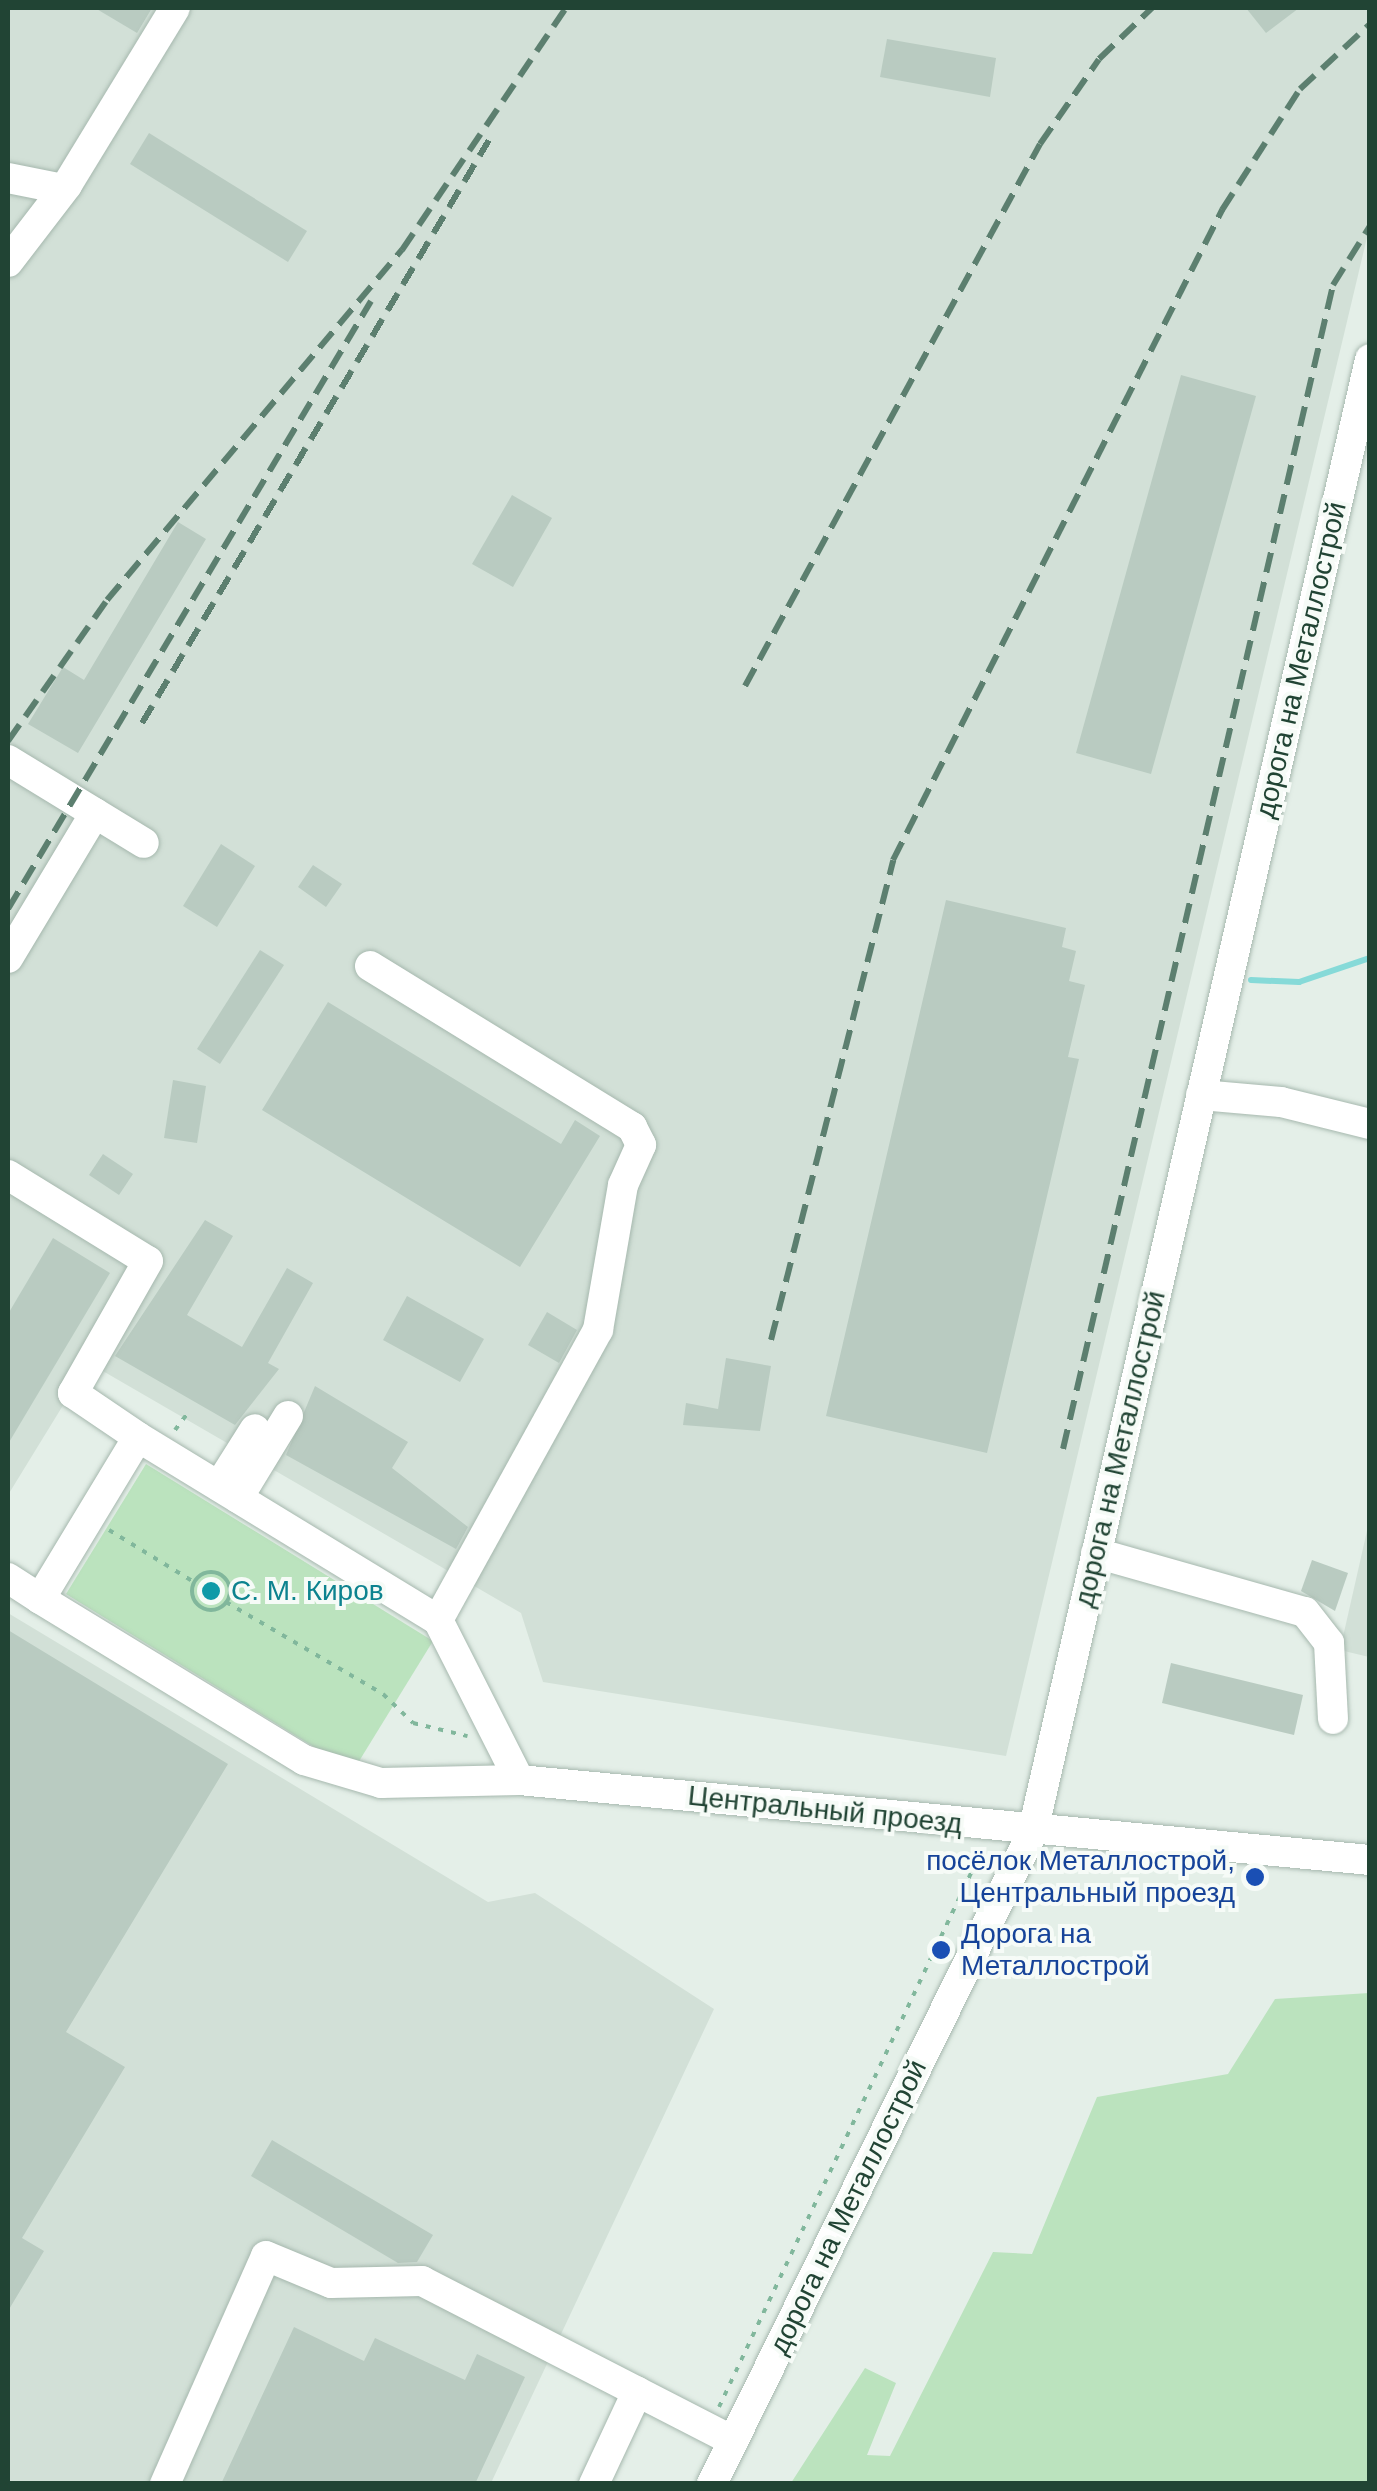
<!DOCTYPE html>
<html>
<head>
<meta charset="utf-8">
<style>
	body { margin:0 }
	#map { position:relative; width:1377px; height:2491px; overflow:hidden; background:#e4efe8; font-family:Helvetica,sans-serif }
	div>[style] { position:absolute }
	.built>* { inset:0; background:#d2e0d7 }
	.green>* { inset:0; background:#bbe3be }
	.stream>* { height:6px; margin:-3px; padding:0 3px; transform-origin:3px; border-radius:3px; background:#86dad8 }
	.building>* { inset:0; background:#b9cbc1 }
	.path>* { height:4px; margin-top:-2px; transform-origin:0; background:repeating-linear-gradient(90deg,#81b79c 0 5px,transparent 0 13px) }
	.path>.ring { margin:-2px; padding:0; box-sizing:content-box; background:none; border:4px solid #81b79c; border-radius:50% }
	.roads { filter:drop-shadow(0 0 2px #a6b8ae) drop-shadow(0 0 2px #a6b8ae) }
	.minor>* { height:30px; margin:-15px; padding:0 15px; transform-origin:15px; border-radius:15px; background:#fff }
	.rail>* { height:6px; margin-top:-3px; transform-origin:0; background:repeating-linear-gradient(90deg,#5c7f6f 0 20px,transparent 0 30px) }
	.dots>* { width:28px; height:28px; translate:-50% -50%; box-sizing:border-box; border:5px solid #f6fbf7; border-radius:50% }
	span { translate:-50% -50%; white-space:nowrap; text-align:center; line-height:1.15; -webkit-text-stroke:8px #f6fbf7; paint-order:stroke }
	.street-label { font-size:28px; color:#214434 }
	.culture-label { font-size:28px; color:#0d838f }
	.left { translate:0 -50%; text-align:left }
	.transit-label { font-size:28px; color:#164399 }
	.right { translate:-100% -50%; text-align:right }
	.frame { position:absolute; inset:0; border:10px solid #214434; pointer-events:none }
</style>
</head>
<body>
<div id="map">
	<div class="built">
		<i style="clip-path:polygon(8px 8px,1369px 8px,1369px 229px,1006px 1756px,543px 1682px,521px 1613px,89px 1363px,8px 1495px)"></i>
		<i style="clip-path:polygon(1369px 1522px,1369px 1657px,1340px 1650px)"></i>
		<i style="clip-path:polygon(8px 1613px,488px 1902px,535px 1893px,714px 2009px,491px 2483px,8px 2483px)"></i>
	</div>
	<div class="green">
		<i style="clip-path:polygon(146px 1464px,433px 1641px,353px 1771px,66px 1594px)"></i>
		<i style="clip-path:polygon(1369px 1993px,1369px 2483px,791px 2483px,865px 2368px,896px 2383px,867px 2455px,890px 2456px,993px 2252px,1032px 2254px,1097px 2097px,1228px 2074px,1275px 1999px)"></i>
	</div>
	<div class="stream">
		<i style="left:1251px;top:980px;width:48px;rotate:2.4deg"></i>
		<i style="left:1299px;top:982px;width:75px;rotate:-18.7deg"></i>
	</div>
	<div class="building">
		<i style="clip-path:polygon(95px 8px,152px 8px,137px 33px)"></i>
		<i style="clip-path:polygon(1246px 8px,1299px 8px,1266px 33px)"></i>
		<i style="clip-path:polygon(887px 39px,996px 58px,990px 97px,880px 77px)"></i>
		<i style="clip-path:polygon(149px 133px,307px 231px,288px 262px,130px 164px)"></i>
		<i style="clip-path:polygon(1181px 375px,1256px 396px,1151px 774px,1076px 753px)"></i>
		<i style="clip-path:polygon(512px 495px,552px 518px,513px 587px,472px 564px)"></i>
		<i style="clip-path:polygon(178px 522px,206px 539px,78px 753px,28px 724px,63px 667px,84px 680px)"></i>
		<i style="clip-path:polygon(221px 844px,255px 866px,217px 927px,183px 906px)"></i>
		<i style="clip-path:polygon(313px 865px,342px 884px,326px 907px,298px 887px)"></i>
		<i style="clip-path:polygon(946px 900px,1066px 928px,1062px 947px,1076px 951px,1069px 981px,1085px 985px,1068px 1057px,1079px 1059px,987px 1453px,826px 1416px)"></i>
		<i style="clip-path:polygon(260px 950px,284px 965px,220px 1064px,197px 1049px)"></i>
		<i style="clip-path:polygon(328px 1002px,561px 1144px,575px 1120px,600px 1136px,520px 1267px,262px 1110px)"></i>
		<i style="clip-path:polygon(173px 1080px,206px 1086px,197px 1143px,164px 1138px)"></i>
		<i style="clip-path:polygon(103px 1154px,133px 1174px,119px 1195px,89px 1175px)"></i>
		<i style="clip-path:polygon(205px 1220px,233px 1236px,187px 1315px,242px 1347px,287px 1268px,313px 1283px,268px 1363px,279px 1369px,235px 1425px,115px 1356px)"></i>
		<i style="clip-path:polygon(53px 1238px,110px 1273px,8px 1444px,8px 1314px)"></i>
		<i style="clip-path:polygon(407px 1296px,484px 1339px,460px 1382px,383px 1340px)"></i>
		<i style="clip-path:polygon(547px 1312px,577px 1330px,559px 1363px,528px 1345px)"></i>
		<i style="clip-path:polygon(726px 1358px,771px 1366px,760px 1431px,683px 1425px,686px 1403px,718px 1409px)"></i>
		<i style="clip-path:polygon(315px 1386px,408px 1442px,392px 1468px,468px 1527px,456px 1549px,286px 1455px)"></i>
		<i style="clip-path:polygon(1312px 1560px,1348px 1573px,1335px 1611px,1301px 1591px)"></i>
		<i style="clip-path:polygon(8px 1630px,228px 1764px,66px 2032px,125px 2067px,22px 2238px,44px 2251px,8px 2311px)"></i>
		<i style="clip-path:polygon(1171px 1663px,1303px 1695px,1294px 1735px,1162px 1703px)"></i>
		<i style="clip-path:polygon(272px 2140px,433px 2235px,417px 2262px,398px 2263px,251px 2176px)"></i>
		<i style="clip-path:polygon(294px 2327px,364px 2361px,375px 2338px,465px 2380px,477px 2354px,525px 2377px,475px 2484px,221px 2484px)"></i>
	</div>
	<div class="path">
		<i style="left:175px;top:1430px;width:25px;rotate:-53deg"></i>
		<i style="left:109px;top:1530px;width:100px;rotate:31.5deg"></i>
		<i class="ring" style="left:192px;top:1572px;width:34px;height:34px"></i>
		<i style="left:226px;top:1602px;width:182px;rotate:30.4deg"></i>
		<i style="left:383px;top:1694px;width:42px;rotate:44deg"></i>
		<i style="left:413px;top:1723px;width:56px;rotate:13.5deg"></i>
		<i style="left:719px;top:2407px;width:595px;rotate:-64.73deg"></i>
	</div>
	<div class="roads">
		<div class="minor">
			<i style="left:8px;top:178px;width:56px;rotate:11.3deg"></i>
			<i style="left:8px;top:262px;width:97px;rotate:-52.5deg"></i>
			<i style="left:67px;top:185px;width:207px;rotate:-58.6deg"></i>
			<i style="left:8px;top:760px;width:159px;rotate:31.4deg"></i>
			<i style="left:8px;top:958px;width:169px;rotate:-59deg"></i>
			<i style="left:370px;top:966px;width:308px;rotate:31.6deg"></i>
			<i style="left:632px;top:1127px;width:20px;rotate:63deg"></i>
			<i style="left:641px;top:1145px;width:44px;rotate:114.2deg"></i>
			<i style="left:623px;top:1185px;width:147px;rotate:99.8deg"></i>
			<i style="left:598px;top:1330px;width:331px;rotate:118.9deg"></i>
			<i style="left:1201px;top:1095px;width:80px;rotate:5deg"></i>
			<i style="left:1281px;top:1102px;width:92px;rotate:13.9deg"></i>
			<i style="left:8px;top:1175px;width:164px;rotate:31.6deg"></i>
			<i style="left:148px;top:1261px;width:152px;rotate:119.6deg"></i>
			<i style="left:73px;top:1393px;width:78px;rotate:34.1deg"></i>
			<i style="left:138px;top:1437px;width:351px;rotate:31.4deg"></i>
			<i style="left:438px;top:1620px;width:179px;rotate:63.1deg"></i>
			<i style="left:519px;top:1780px;width:138px;rotate:178.8deg"></i>
			<i style="left:381px;top:1783px;width:80px;rotate:-163.4deg"></i>
			<i style="left:304px;top:1760px;width:309px;rotate:-148.6deg"></i>
			<i style="left:40px;top:1599px;width:189px;rotate:-58.8deg"></i>
			<i style="left:219px;top:1486px;width:67px;rotate:-57.7deg"></i>
			<i style="left:238px;top:1498px;width:96px;rotate:-58.6deg"></i>
			<i style="left:1096px;top:1553px;width:217px;rotate:15.8deg"></i>
			<i style="left:1305px;top:1612px;width:39px;rotate:52deg"></i>
			<i style="left:1329px;top:1643px;width:76px;rotate:87deg"></i>
			<i style="left:8px;top:1578px;width:38px;rotate:33deg"></i>
			<i style="left:519px;top:1780px;width:855px;rotate:5.37deg"></i>
			<i style="left:165px;top:2484px;width:249px;rotate:-66.1deg"></i>
			<i style="left:266px;top:2256px;width:70px;rotate:22.6deg"></i>
			<i style="left:331px;top:2283px;width:91px;rotate:-1.3deg"></i>
			<i style="left:422px;top:2281px;width:350px;rotate:27.2deg"></i>
			<i style="left:594px;top:2484px;width:102px;rotate:-64.9deg"></i>
			<i style="left:712px;top:2484px;width:728px;rotate:-63.82deg"></i>
			<i style="left:1033px;top:1831px;width:1510px;rotate:-77.1deg"></i>
		</div>
	</div>
	<div class="rail">
		<i style="left:745px;top:686px;width:617px;rotate:-61.44deg"></i>
		<i style="left:1040px;top:144px;width:103px;rotate:-55.2deg"></i>
		<i style="left:1099px;top:59px;width:74px;rotate:-43.9deg"></i>
		<i style="left:142px;top:723px;width:678px;rotate:-59.24deg"></i>
		<i style="left:8px;top:741px;width:172px;rotate:-54.9deg"></i>
		<i style="left:107px;top:600px;width:458px;rotate:-49.9deg"></i>
		<i style="left:402px;top:250px;width:292px;rotate:-55.9deg"></i>
		<i style="left:8px;top:909px;width:708px;rotate:-59.16deg"></i>
		<i style="left:771px;top:1340px;width:495px;rotate:-75.7deg"></i>
		<i style="left:893px;top:860px;width:729px;rotate:-63.15deg"></i>
		<i style="left:1222px;top:210px;width:144px;rotate:-57.2deg"></i>
		<i style="left:1300px;top:89px;width:96px;rotate:-42.9deg"></i>
		<i style="left:1063px;top:1449px;width:1195px;rotate:-76.94deg"></i>
		<i style="left:1333px;top:285px;width:70px;rotate:-57.9deg"></i>
	</div>
	<div class="dots">
		<i style="left:211px;top:1591px;background:#0f9aa8"></i>
		<i style="left:1255px;top:1877px;background:#1a4fb4"></i>
		<i style="left:941px;top:1950px;background:#1a4fb4"></i>
	</div>
	<div class="street-label">
		<span style="left:1301px;top:660px;rotate:-77deg">дорога на Металлострой</span>
		<span style="left:1120px;top:1449px;rotate:-77deg">дорога на Металлострой</span>
		<span style="left:825px;top:1810px;rotate:6deg">Центральный проезд</span>
		<span style="left:848px;top:2207px;rotate:-64deg">дорога на Металлострой</span>
	</div>
	<div class="culture-label">
		<span class="left" style="left:231px;top:1591px">С. М. Киров</span>
	</div>
	<div class="transit-label">
		<span class="right" style="left:1235px;top:1877px">посёлок Металлострой,<br>Центральный проезд</span>
		<span class="left" style="left:961px;top:1950px">Дорога на<br>Металлострой</span>
	</div>
	<div class="frame"></div>
</div>
</body>
</html>
